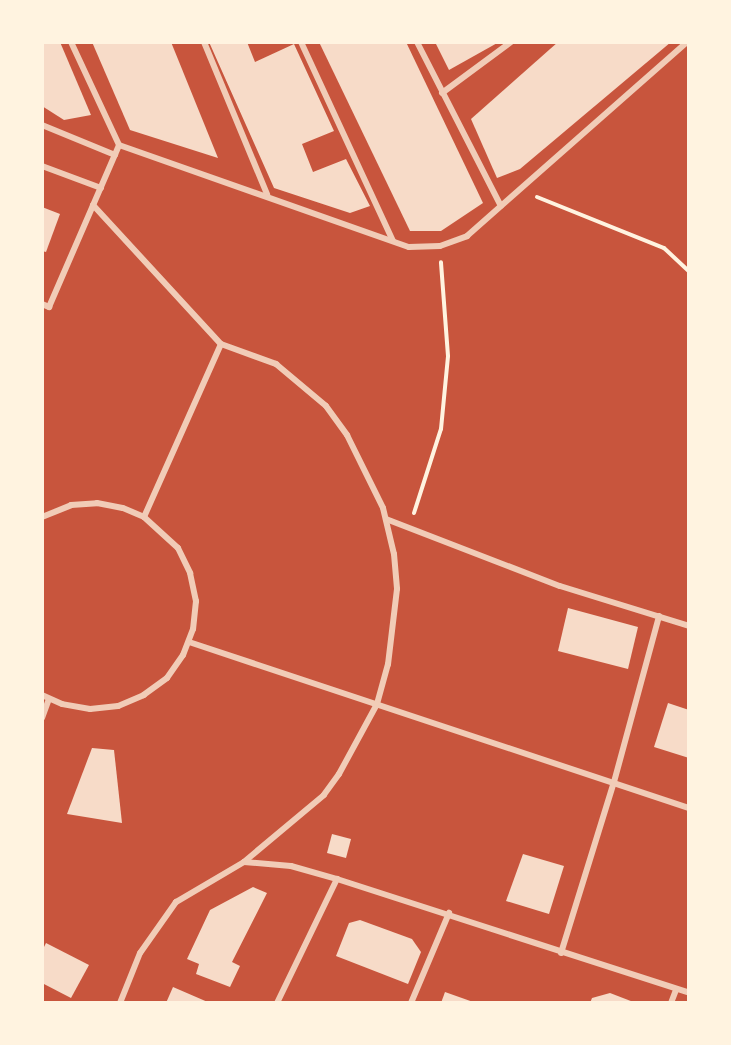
<!DOCTYPE html>
<html>
<head>
<meta charset="utf-8">
<style>
	body { margin:0 }
	#map { position:relative; width:731px; height:1045px; overflow:hidden; background:#c8553d; font-family:Inter,sans-serif }
	div>[style] { position:absolute }
	.building>* { inset:0; background:#f7dbc8 }
	.path>* { height:4px; margin:-2px; padding:0 2px; transform-origin:2px; border-radius:2px; background:#fff3e0 }
	.minor>* { height:6px; margin:-3px; padding:0 3px; transform-origin:3px; border-radius:3px; background:#f1ccb7 }
	span { translate:-50% -50%; white-space:nowrap; text-align:center; line-height:1.15; -webkit-text-stroke:6px #fff3e0; paint-order:stroke }
	.frame { position:absolute; inset:0; border:44px solid #fff3e0; pointer-events:none }
</style>
</head>
<body>
<div id="map">
	<div class="building">
		<i style="clip-path:polygon(42px 42px,60px 42px,91px 115px,64px 120px,42px 106px)"></i>
		<i style="clip-path:polygon(92px 42px,171px 42px,218px 158px,130px 130px)"></i>
		<i style="clip-path:polygon(209px 42px,247px 42px,255px 62px,294px 44px,334px 131px,302px 144px,313px 172px,346px 159px,370px 206px,350px 213px,274px 188px)"></i>
		<i style="clip-path:polygon(319px 42px,406px 42px,483px 203px,441px 231px,410px 231px)"></i>
		<i style="clip-path:polygon(435px 42px,499px 42px,449px 70px)"></i>
		<i style="clip-path:polygon(558px 42px,671px 42px,520px 169px,497px 178px,471px 119px)"></i>
		<i style="clip-path:polygon(42px 207px,60px 214px,46px 252px,42px 251px)"></i>
		<i style="clip-path:polygon(568px 608px,638px 627px,628px 669px,558px 651px)"></i>
		<i style="clip-path:polygon(668px 703px,689px 710px,689px 758px,654px 747px)"></i>
		<i style="clip-path:polygon(92px 748px,114px 750px,122px 823px,67px 814px)"></i>
		<i style="clip-path:polygon(332px 834px,351px 839px,346px 858px,327px 853px)"></i>
		<i style="clip-path:polygon(523px 854px,564px 866px,549px 914px,506px 901px)"></i>
		<i style="clip-path:polygon(253px 887px,267px 893px,232px 962px,240px 966px,230px 987px,196px 974px,199px 964px,187px 959px,210px 910px)"></i>
		<i style="clip-path:polygon(360px 920px,412px 939px,421px 952px,408px 984px,336px 956px,349px 923px)"></i>
		<i style="clip-path:polygon(46px 943px,89px 965px,71px 998px,42px 983px,42px 951px)"></i>
		<i style="clip-path:polygon(173px 987px,210px 1003px,166px 1003px)"></i>
		<i style="clip-path:polygon(445px 992px,476px 1003px,441px 1003px)"></i>
		<i style="clip-path:polygon(610px 993px,636px 1003px,590px 1003px,592px 998px)"></i>
	</div>
	<div class="path">
		<i style="left:537px;top:197px;width:137px;rotate:21.9deg"></i>
		<i style="left:664px;top:248px;width:34px;rotate:43deg"></i>
		<i style="left:414px;top:513px;width:88px;rotate:-72.2deg"></i>
		<i style="left:441px;top:429px;width:73px;rotate:-84.5deg"></i>
		<i style="left:448px;top:356px;width:94px;rotate:-94.3deg"></i>
	</div>
	<div class="minor">
		<i style="left:71px;top:42px;width:114px;rotate:65deg"></i>
		<i style="left:204px;top:42px;width:165px;rotate:67.5deg"></i>
		<i style="left:301px;top:42px;width:219px;rotate:65.2deg"></i>
		<i style="left:417px;top:42px;width:184px;rotate:62.9deg"></i>
		<i style="left:442px;top:93px;width:86px;rotate:-36.5deg"></i>
		<i style="left:42px;top:125px;width:79px;rotate:22.3deg"></i>
		<i style="left:119px;top:145px;width:307px;rotate:19.4deg"></i>
		<i style="left:409px;top:247px;width:31px;rotate:-2deg"></i>
		<i style="left:440px;top:246px;width:29px;rotate:-20deg"></i>
		<i style="left:467px;top:236px;width:293px;rotate:-41.4deg"></i>
		<i style="left:42px;top:166px;width:63px;rotate:20.4deg"></i>
		<i style="left:93px;top:205px;width:189px;rotate:47.4deg"></i>
		<i style="left:221px;top:344px;width:59px;rotate:20deg"></i>
		<i style="left:276px;top:364px;width:65px;rotate:40deg"></i>
		<i style="left:326px;top:406px;width:36px;rotate:54deg"></i>
		<i style="left:347px;top:435px;width:81px;rotate:63.7deg"></i>
		<i style="left:383px;top:508px;width:47px;rotate:76.6deg"></i>
		<i style="left:394px;top:554px;width:35px;rotate:85deg"></i>
		<i style="left:397px;top:589px;width:76px;rotate:96.8deg"></i>
		<i style="left:388px;top:664px;width:41px;rotate:105.4deg"></i>
		<i style="left:377px;top:704px;width:80px;rotate:118.5deg"></i>
		<i style="left:339px;top:774px;width:26px;rotate:126deg"></i>
		<i style="left:324px;top:795px;width:104px;rotate:140.1deg"></i>
		<i style="left:244px;top:862px;width:79px;rotate:149.5deg"></i>
		<i style="left:176px;top:902px;width:62px;rotate:125.2deg"></i>
		<i style="left:140px;top:953px;width:54px;rotate:111.8deg"></i>
		<i style="left:42px;top:304px;width:8px;rotate:23deg"></i>
		<i style="left:49px;top:307px;width:176px;rotate:-66.6deg"></i>
		<i style="left:42px;top:517px;width:31px;rotate:-22deg"></i>
		<i style="left:71px;top:505px;width:26px;rotate:-4deg"></i>
		<i style="left:97px;top:503px;width:26px;rotate:11deg"></i>
		<i style="left:123px;top:508px;width:23px;rotate:23deg"></i>
		<i style="left:144px;top:517px;width:46px;rotate:42.4deg"></i>
		<i style="left:178px;top:548px;width:28px;rotate:64deg"></i>
		<i style="left:190px;top:573px;width:29px;rotate:78deg"></i>
		<i style="left:196px;top:601px;width:28px;rotate:96deg"></i>
		<i style="left:193px;top:629px;width:28px;rotate:111deg"></i>
		<i style="left:183px;top:655px;width:28px;rotate:125deg"></i>
		<i style="left:167px;top:678px;width:29px;rotate:144deg"></i>
		<i style="left:144px;top:695px;width:28px;rotate:157deg"></i>
		<i style="left:118px;top:706px;width:28px;rotate:174deg"></i>
		<i style="left:90px;top:709px;width:28px;rotate:-170deg"></i>
		<i style="left:62px;top:704px;width:22px;rotate:-156deg"></i>
		<i style="left:144px;top:517px;width:189px;rotate:-66deg"></i>
		<i style="left:386px;top:519px;width:186px;rotate:21.1deg"></i>
		<i style="left:560px;top:586px;width:135px;rotate:17.2deg"></i>
		<i style="left:189px;top:642px;width:527px;rotate:18.37deg"></i>
		<i style="left:42px;top:718px;width:20px;rotate:-70deg"></i>
		<i style="left:244px;top:862px;width:47px;rotate:4.9deg"></i>
		<i style="left:291px;top:866px;width:48px;rotate:15.8deg"></i>
		<i style="left:337px;top:879px;width:370px;rotate:17.9deg"></i>
		<i style="left:561px;top:953px;width:179px;rotate:-72.8deg"></i>
		<i style="left:614px;top:782px;width:172px;rotate:-74.8deg"></i>
		<i style="left:277px;top:1003px;width:138px;rotate:-64.2deg"></i>
		<i style="left:411px;top:1003px;width:98px;rotate:-67.1deg"></i>
		<i style="left:671px;top:1003px;width:14px;rotate:-69deg"></i>
	</div>
	<div class="frame"></div>
</div>
</body>
</html>
